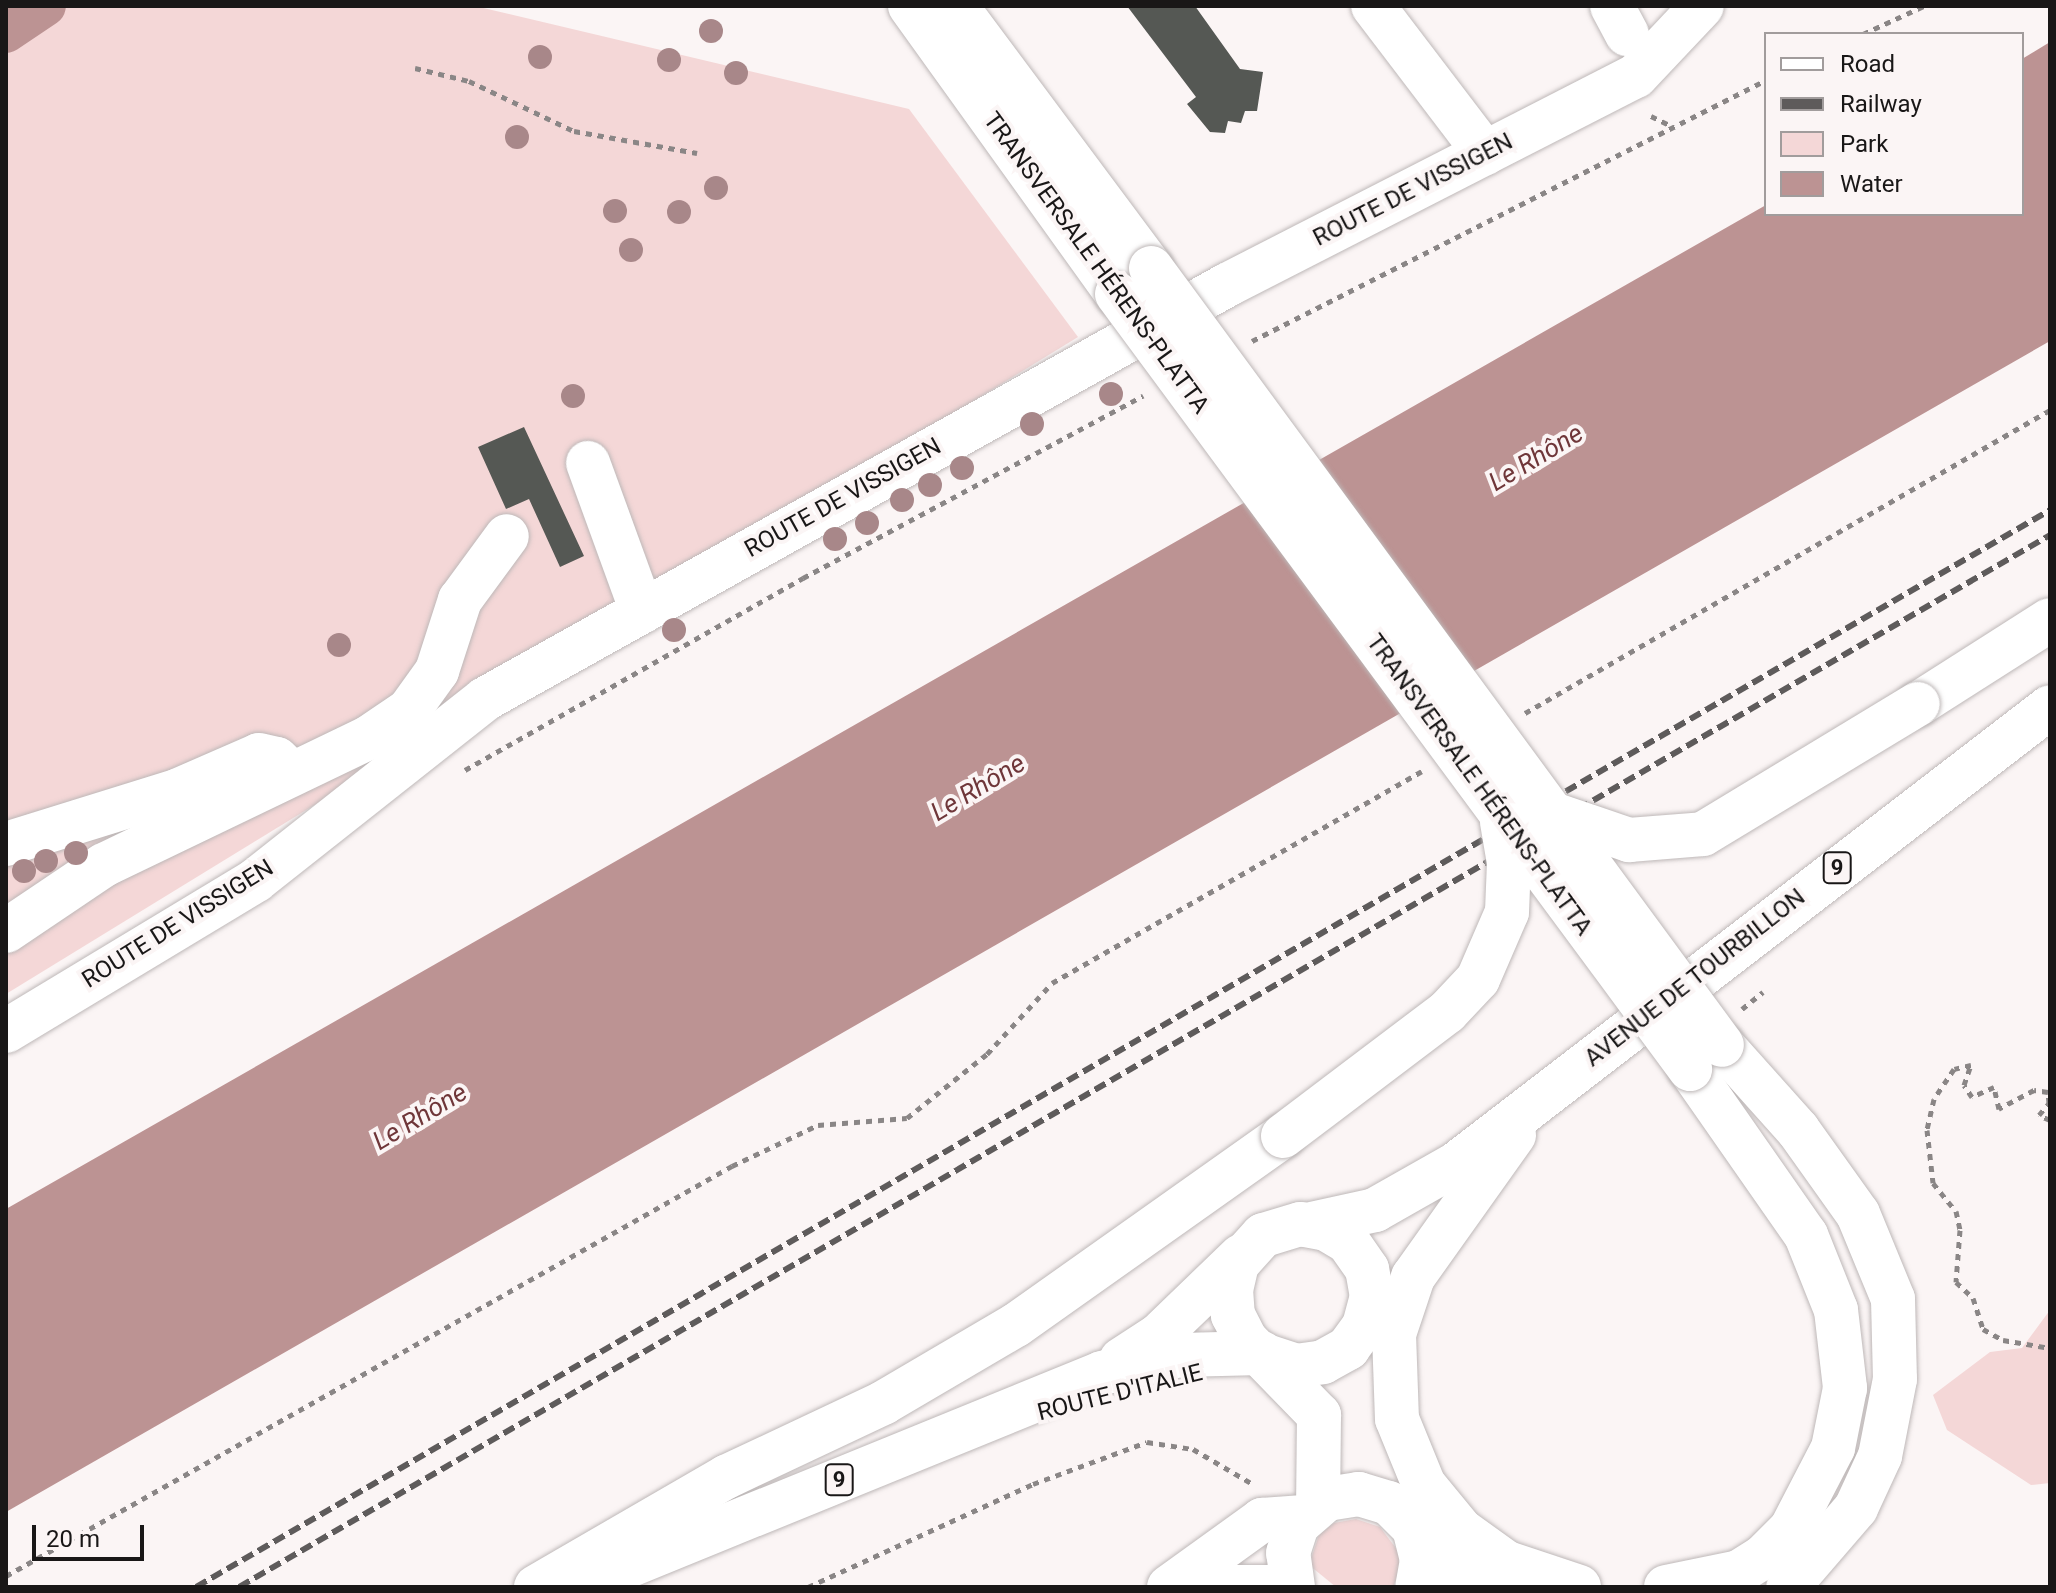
<!DOCTYPE html>
<html>
<head>
<meta charset="utf-8">
<style>
	body { margin:0 }
	#map { position:relative; width:2056px; height:1593px; overflow:hidden; background:#fbf5f5; font-family:Roboto,sans-serif }
	div>[style] { position:absolute }
	.green>* { inset:0; background:#f4d7d7 }
	.water>* { inset:0; background:#bc9393 }
	.canal>* { height:40px; margin:-20px; padding:0 20px; transform-origin:20px; border-radius:20px; background:#bc9393 }
	.building>* { inset:0; background:#555854 }
	.path>* { height:5px; margin-top:-2.5px; transform-origin:0; background:repeating-linear-gradient(90deg,#8a8686 0 6px,transparent 0 12px) }
	.roads { filter:drop-shadow(0 0 2px #beb8b8) drop-shadow(0 0 2px #beb8b8) }
	.minor>* { height:44px; margin:-22px; padding:0 22px; transform-origin:22px; border-radius:22px; background:#fff }
	.major>* { height:44px; margin:-22px; padding:0 22px; transform-origin:22px; border-radius:22px; background:#fff }
	.rail>* { height:6px; margin-top:-3px; transform-origin:0; background:repeating-linear-gradient(90deg,#5e5b5b 0 12px,transparent 0 18px) }
	.bridges { filter:drop-shadow(0 0 2px #beb8b8) drop-shadow(0 0 2px #beb8b8) }
	.major-bridge>* { height:44px; margin:-22px; padding:0 22px; transform-origin:22px; border-radius:22px; background:#fff }
	.trees>* { width:24px; height:24px; margin:-12px; border-radius:50%; background:#a88789 }
	span { translate:-50% -50%; white-space:nowrap; text-align:center; line-height:1.15; -webkit-text-stroke:8px #fbf5f5; paint-order:stroke }
	.shield-label span { padding:2px 6px; background:#fbf5f5; border:2px solid; border-radius:6px; -webkit-text-stroke-width:0 }
	.shield-label { font-size:22px; color:#191717; font-weight:700 }
	.street-label { font-size:24px; color:#191717 }
	.water-label { font-size:26px; color:#6f3639; font-style:italic }
	.frame { position:absolute; inset:0; border:8px solid #191717; pointer-events:none }
	.legend { position:absolute; left:1764px; top:32px; width:260px; height:184px; box-sizing:border-box; background:#fbf5f5; border:2px solid #a19c9c; margin:0; padding:10px 14px; list-style:none; font-size:24px; color:#191717 }
	.legend li { display:flex; align-items:center; gap:16px; height:40px }
	.legend b { width:40px; border:2px solid #a19c9c }
	.scale { position:absolute; left:32px; top:1525px; width:112px; height:36px; box-sizing:border-box; border:4px solid #191717; border-top:0; padding-left:10px; font-size:24px; line-height:28px; white-space:nowrap; color:#191717; -webkit-text-stroke:6px #fbf5f5; paint-order:stroke }
</style>
</head>
<body>
<div id="map">
	<div class="green">
		<i style="clip-path:polygon(6px 6px,475px 6px,909px 109px,1078px 337px,6px 994px)"></i>
		<i style="clip-path:polygon(2050px 1310px,2050px 1483px,2031px 1485px,1947px 1430px,1933px 1395px,1990px 1352px,2022px 1348px)"></i>
		<i style="clip-path:polygon(1356px 1519px,1380px 1527px,1398px 1551px,1402px 1564px,1393px 1587px,1336px 1587px,1309px 1565px,1319px 1535px,1334px 1523px)"></i>
	</div>
	<div class="water">
		<i style="clip-path:polygon(2050px 42px,2050px 341px,6px 1512px,6px 1209px,1766px 205px,1766px 214px,2022px 214px,2022px 59px)"></i>
	</div>
	<div class="canal">
		<i style="left:6px;top:33px;width:48px;rotate:-34deg"></i>
	</div>
	<div class="building">
		<i style="clip-path:polygon(1127px 6px,1195px 6px,1240px 69px,1263px 72px,1257px 111px,1245px 111px,1241px 123px,1228px 121px,1225px 133px,1210px 132px,1187px 104px,1196px 97px)"></i>
		<i style="clip-path:polygon(524px 427px,584px 556px,560px 567px,529px 499px,506px 509px,478px 447px)"></i>
	</div>
	<div class="path">
		<i style="left:1863px;top:34px;width:67px;rotate:-24.7deg"></i>
		<i style="left:415px;top:68px;width:56px;rotate:13.5deg"></i>
		<i style="left:469px;top:81px;width:116px;rotate:25.5deg"></i>
		<i style="left:574px;top:131px;width:125px;rotate:10.1deg"></i>
		<i style="left:1651px;top:116px;width:25px;rotate:26deg"></i>
		<i style="left:1252px;top:341px;width:576px;rotate:-26.92deg"></i>
		<i style="left:1525px;top:713px;width:606px;rotate:-29.99deg"></i>
		<i style="left:465px;top:770px;width:389px;rotate:-29.6deg"></i>
		<i style="left:803px;top:578px;width:386px;rotate:-28.2deg"></i>
		<i style="left:1742px;top:1009px;width:27px;rotate:-39deg"></i>
		<i style="left:2050px;top:1120px;width:12px;rotate:-156deg"></i>
		<i style="left:2039px;top:1115px;width:16px;rotate:-50deg"></i>
		<i style="left:2049px;top:1103px;width:11px;rotate:-95deg"></i>
		<i style="left:2048px;top:1092px;width:14px;rotate:-172deg"></i>
		<i style="left:2034px;top:1090px;width:40px;rotate:152deg"></i>
		<i style="left:1999px;top:1109px;width:23px;rotate:-103deg"></i>
		<i style="left:1994px;top:1087px;width:24px;rotate:156deg"></i>
		<i style="left:1972px;top:1097px;width:14px;rotate:-124deg"></i>
		<i style="left:1964px;top:1085px;width:21px;rotate:-71deg"></i>
		<i style="left:1971px;top:1065px;width:17px;rotate:167deg"></i>
		<i style="left:1954px;top:1069px;width:36px;rotate:124deg"></i>
		<i style="left:1934px;top:1099px;width:32px;rotate:103deg"></i>
		<i style="left:1927px;top:1130px;width:53px;rotate:83.5deg"></i>
		<i style="left:1933px;top:1183px;width:36px;rotate:51deg"></i>
		<i style="left:1956px;top:1211px;width:19px;rotate:78deg"></i>
		<i style="left:1960px;top:1230px;width:52px;rotate:94.4deg"></i>
		<i style="left:1956px;top:1282px;width:23px;rotate:43deg"></i>
		<i style="left:1973px;top:1298px;width:33px;rotate:72deg"></i>
		<i style="left:1983px;top:1329px;width:23px;rotate:29deg"></i>
		<i style="left:2003px;top:1340px;width:48px;rotate:9.7deg"></i>
		<i style="left:6px;top:1576px;width:834px;rotate:-29.46deg"></i>
		<i style="left:732px;top:1166px;width:95px;rotate:-25.5deg"></i>
		<i style="left:818px;top:1125px;width:89px;rotate:-4.5deg"></i>
		<i style="left:907px;top:1118px;width:102px;rotate:-38.7deg"></i>
		<i style="left:987px;top:1054px;width:96px;rotate:-47.5deg"></i>
		<i style="left:1052px;top:983px;width:426px;rotate:-29.8deg"></i>
		<i style="left:808px;top:1587px;width:247px;rotate:-24.6deg"></i>
		<i style="left:1033px;top:1484px;width:121px;rotate:-20.2deg"></i>
		<i style="left:1147px;top:1442px;width:47px;rotate:8.7deg"></i>
		<i style="left:1193px;top:1449px;width:67px;rotate:30.4deg"></i>
	</div>
	<div class="roads">
		<div class="minor">
			<i style="left:1373px;top:6px;width:185px;rotate:52.7deg"></i>
			<i style="left:1612px;top:6px;width:32px;rotate:62deg"></i>
			<i style="left:588px;top:463px;width:158px;rotate:70deg"></i>
			<i style="left:6px;top:844px;width:181px;rotate:-17.3deg"></i>
			<i style="left:179px;top:790px;width:87px;rotate:-23.6deg"></i>
			<i style="left:259px;top:755px;width:18px;rotate:13deg"></i>
			<i style="left:277px;top:759px;width:21px;rotate:45deg"></i>
			<i style="left:6px;top:931px;width:118px;rotate:-34deg"></i>
			<i style="left:104px;top:865px;width:293px;rotate:-25.7deg"></i>
			<i style="left:368px;top:738px;width:50px;rotate:-34.3deg"></i>
			<i style="left:409px;top:710px;width:48px;rotate:-54.3deg"></i>
			<i style="left:437px;top:671px;width:75px;rotate:-72.1deg"></i>
			<i style="left:460px;top:600px;width:79px;rotate:-53.7deg"></i>
			<i style="left:6px;top:1031px;width:292px;rotate:-31.1deg"></i>
			<i style="left:256px;top:880px;width:292px;rotate:-38.3deg"></i>
			<i style="left:485px;top:699px;width:850px;rotate:-29.16deg"></i>
			<i style="left:1227px;top:285px;width:459px;rotate:-27.1deg"></i>
			<i style="left:1636px;top:76px;width:96px;rotate:-46.7deg"></i>
			<i style="left:1169px;top:1587px;width:115px;rotate:-35.8deg"></i>
			<i style="left:1262px;top:1520px;width:42px;rotate:-4.1deg"></i>
			<i style="left:1208px;top:1587px;width:62px"></i>
		</div>
		<div class="major">
			<i style="left:910px;top:6px;width:355px;rotate:54.3deg"></i>
			<i style="left:956px;top:6px;width:327px;rotate:53.3deg"></i>
			<i style="left:1918px;top:704px;width:156px;rotate:-32.5deg"></i>
			<i style="left:1722px;top:1045px;width:114px;rotate:48.2deg"></i>
			<i style="left:1798px;top:1130px;width:103px;rotate:54.5deg"></i>
			<i style="left:1858px;top:1214px;width:92px;rotate:67.6deg"></i>
			<i style="left:1893px;top:1299px;width:80px;rotate:88.6deg"></i>
			<i style="left:1895px;top:1379px;width:78px;rotate:101deg"></i>
			<i style="left:1880px;top:1456px;width:57px;rotate:114.8deg"></i>
			<i style="left:1856px;top:1508px;width:104px;rotate:130.7deg"></i>
			<i style="left:1690px;top:1069px;width:203px;rotate:55.1deg"></i>
			<i style="left:1806px;top:1235px;width:81px;rotate:68.2deg"></i>
			<i style="left:1836px;top:1310px;width:79px;rotate:83.4deg"></i>
			<i style="left:1845px;top:1388px;width:61px;rotate:101.3deg"></i>
			<i style="left:1833px;top:1448px;width:91px;rotate:117.4deg"></i>
			<i style="left:1791px;top:1529px;width:40px;rotate:135deg"></i>
			<i style="left:1763px;top:1557px;width:57px;rotate:148deg"></i>
			<i style="left:1514px;top:1135px;width:174px;rotate:125.4deg"></i>
			<i style="left:1413px;top:1277px;width:60px;rotate:108.4deg"></i>
			<i style="left:1394px;top:1334px;width:85px;rotate:88deg"></i>
			<i style="left:1397px;top:1419px;width:71px;rotate:67.8deg"></i>
			<i style="left:1424px;top:1485px;width:58px;rotate:50.6deg"></i>
			<i style="left:1461px;top:1530px;width:57px;rotate:35.7deg"></i>
			<i style="left:1507px;top:1563px;width:76px;rotate:18.4deg"></i>
			<i style="left:1307px;top:1225px;width:70px;rotate:-12.4deg"></i>
			<i style="left:1375px;top:1210px;width:93px;rotate:-29.6deg"></i>
			<i style="left:1456px;top:1164px;width:749px;rotate:-37.57deg"></i>
			<i style="left:1266px;top:1356px;width:32px;rotate:18deg"></i>
			<i style="left:1296px;top:1366px;width:27px;rotate:-8deg"></i>
			<i style="left:1323px;top:1362px;width:29px;rotate:-29deg"></i>
			<i style="left:1348px;top:1348px;width:27px;rotate:-54deg"></i>
			<i style="left:1364px;top:1326px;width:30px;rotate:-75deg"></i>
			<i style="left:1372px;top:1297px;width:28px;rotate:-100deg"></i>
			<i style="left:1367px;top:1269px;width:33px;rotate:-125deg"></i>
			<i style="left:1348px;top:1242px;width:26px;rotate:-149deg"></i>
			<i style="left:1326px;top:1229px;width:26px;rotate:-169deg"></i>
			<i style="left:1300px;top:1224px;width:39px;rotate:163deg"></i>
			<i style="left:1263px;top:1235px;width:39px;rotate:132deg"></i>
			<i style="left:1237px;top:1264px;width:26px;rotate:103deg"></i>
			<i style="left:1231px;top:1289px;width:26px;rotate:86deg"></i>
			<i style="left:1233px;top:1315px;width:28px;rotate:63deg"></i>
			<i style="left:1246px;top:1340px;width:105px;rotate:45.8deg"></i>
			<i style="left:1319px;top:1415px;width:89px;rotate:90.6deg"></i>
			<i style="left:1121px;top:1360px;width:45px;rotate:-33.3deg"></i>
			<i style="left:1159px;top:1335px;width:114px;rotate:-43.9deg"></i>
			<i style="left:1421px;top:1550px;width:79px;rotate:27.9deg"></i>
			<i style="left:596px;top:1579px;width:546px;rotate:-22.15deg"></i>
			<i style="left:1102px;top:1373px;width:80px;rotate:-13deg"></i>
			<i style="left:1180px;top:1355px;width:82px;rotate:-1.4deg"></i>
			<i style="left:536px;top:1587px;width:220px;rotate:-30.1deg"></i>
			<i style="left:726px;top:1477px;width:174px;rotate:-25.2deg"></i>
			<i style="left:883px;top:1403px;width:154px;rotate:-30.4deg"></i>
			<i style="left:1016px;top:1325px;width:327px;rotate:-35.3deg"></i>
			<i style="left:1293px;top:1587px;width:34px;rotate:-98deg"></i>
			<i style="left:1288px;top:1553px;width:29px;rotate:-72deg"></i>
			<i style="left:1297px;top:1525px;width:40px;rotate:-41deg"></i>
			<i style="left:1327px;top:1499px;width:32px;rotate:-9deg"></i>
			<i style="left:1359px;top:1494px;width:31px;rotate:17deg"></i>
			<i style="left:1389px;top:1503px;width:35px;rotate:45deg"></i>
			<i style="left:1414px;top:1528px;width:33px;rotate:76deg"></i>
			<i style="left:1422px;top:1560px;width:27px;rotate:100deg"></i>
			<i style="left:1666px;top:1587px;width:76px;rotate:-11.5deg"></i>
		</div>
	</div>
	<div class="rail">
		<i style="left:196px;top:1587px;width:2144px;rotate:-30.15deg"></i>
		<i style="left:239px;top:1587px;width:2094px;rotate:-30.15deg"></i>
	</div>
	<div class="bridges">
		<div class="major-bridge">
			<i style="left:1151px;top:268px;width:964px;rotate:53.69deg"></i>
			<i style="left:1117px;top:294px;width:964px;rotate:53.52deg"></i>
			<i style="left:1547px;top:812px;width:87px;rotate:18.9deg"></i>
			<i style="left:1629px;top:840px;width:74px;rotate:-4.6deg"></i>
			<i style="left:1703px;top:834px;width:251px;rotate:-31.2deg"></i>
			<i style="left:1283px;top:1136px;width:206px;rotate:-37.1deg"></i>
			<i style="left:1447px;top:1012px;width:45px;rotate:-46.8deg"></i>
			<i style="left:1478px;top:979px;width:73px;rotate:-66.6deg"></i>
			<i style="left:1507px;top:912px;width:49px;rotate:-87.7deg"></i>
			<i style="left:1509px;top:863px;width:42px;rotate:-99.7deg"></i>
		</div>
	</div>
	<div class="trees">
		<i style="left:711px;top:31px"></i>
		<i style="left:540px;top:57px"></i>
		<i style="left:669px;top:60px"></i>
		<i style="left:736px;top:73px"></i>
		<i style="left:517px;top:137px"></i>
		<i style="left:716px;top:188px"></i>
		<i style="left:615px;top:211px"></i>
		<i style="left:679px;top:212px"></i>
		<i style="left:631px;top:250px"></i>
		<i style="left:1111px;top:394px"></i>
		<i style="left:573px;top:396px"></i>
		<i style="left:1032px;top:424px"></i>
		<i style="left:962px;top:468px"></i>
		<i style="left:930px;top:485px"></i>
		<i style="left:902px;top:500px"></i>
		<i style="left:867px;top:523px"></i>
		<i style="left:835px;top:539px"></i>
		<i style="left:674px;top:630px"></i>
		<i style="left:339px;top:645px"></i>
		<i style="left:76px;top:853px"></i>
		<i style="left:46px;top:861px"></i>
		<i style="left:24px;top:871px"></i>
	</div>
	<div class="shield-label">
		<span style="left:1837px;top:868px">9</span>
		<span style="left:839px;top:1480px">9</span>
	</div>
	<div class="street-label">
		<span style="left:1413px;top:190px;rotate:-27deg">ROUTE DE VISSIGEN</span>
		<span style="left:1096px;top:263px;rotate:54deg">TRANSVERSALE HÉRENS-PLATTA</span>
		<span style="left:843px;top:498px;rotate:-29deg">ROUTE DE VISSIGEN</span>
		<span style="left:1479px;top:785px;rotate:54deg">TRANSVERSALE HÉRENS-PLATTA</span>
		<span style="left:178px;top:924px;rotate:-32deg">ROUTE DE VISSIGEN</span>
		<span style="left:1695px;top:978px;rotate:-38deg">AVENUE DE TOURBILLON</span>
		<span style="left:1120px;top:1393px;rotate:-14deg">ROUTE D'ITALIE</span>
	</div>
	<div class="water-label">
		<span style="left:1536px;top:458px;rotate:-31deg">Le Rhône</span>
		<span style="left:978px;top:788px;rotate:-31deg">Le Rhône</span>
		<span style="left:420px;top:1117px;rotate:-31deg">Le Rhône</span>
	</div>
	<div class="frame"></div>
	<ul class="legend">
	<li><b style="height:10px;background:#fff"></b>Road</li>
	<li><b style="height:10px;background:#5e5b5b"></b>Railway</li>
	<li><b style="height:22px;background:#f4d7d7"></b>Park</li>
	<li><b style="height:22px;background:#bc9393"></b>Water</li>
	</ul>
	<div class="scale">20 m</div>
</div>
</body>
</html>
